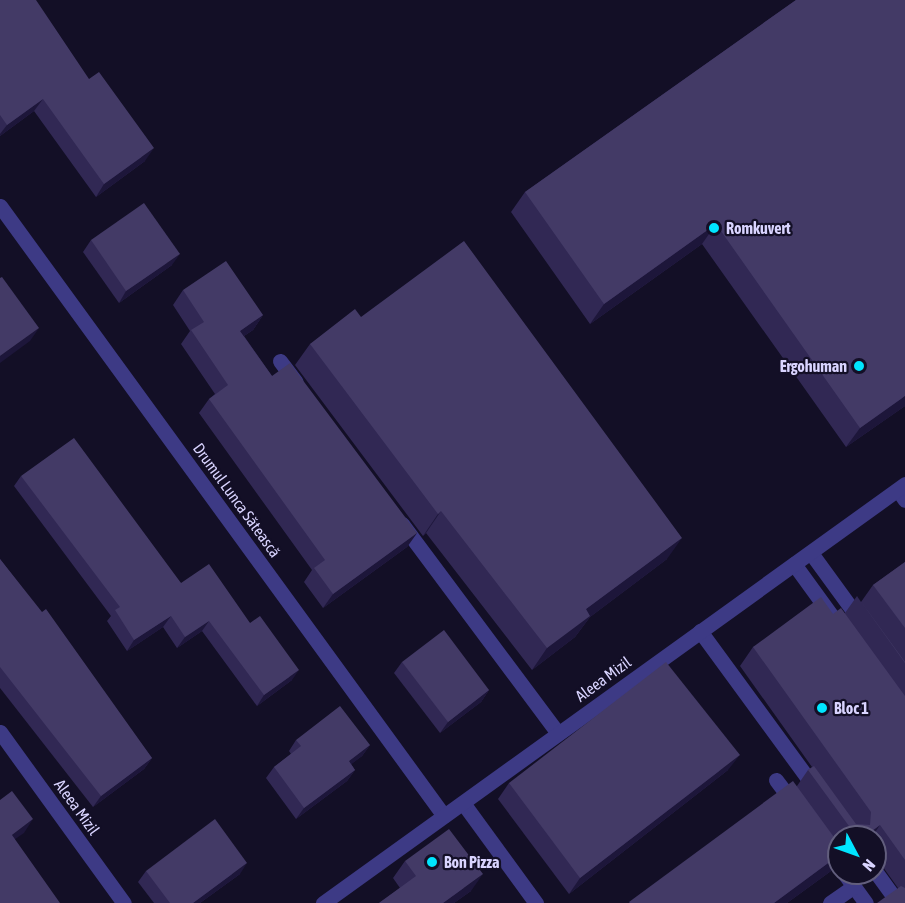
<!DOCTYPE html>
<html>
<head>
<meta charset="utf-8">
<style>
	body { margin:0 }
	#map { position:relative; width:905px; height:903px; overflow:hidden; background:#130f26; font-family:"Asap Condensed",sans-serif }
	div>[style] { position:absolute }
	.service>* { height:15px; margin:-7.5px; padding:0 7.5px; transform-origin:7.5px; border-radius:7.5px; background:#3d3a85 }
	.minor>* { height:15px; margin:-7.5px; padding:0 7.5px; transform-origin:7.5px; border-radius:7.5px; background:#3d3a85 }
	.tertiary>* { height:15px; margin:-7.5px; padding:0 7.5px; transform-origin:7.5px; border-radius:7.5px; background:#3d3a85 }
	.wall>* { inset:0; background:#312854 }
	.shaded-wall>* { inset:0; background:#1d163a }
	.building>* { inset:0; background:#433a66 }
	.dots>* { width:16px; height:16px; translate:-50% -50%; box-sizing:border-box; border:3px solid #130f26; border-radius:50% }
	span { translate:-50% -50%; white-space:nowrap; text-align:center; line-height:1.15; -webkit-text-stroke:4.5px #130f26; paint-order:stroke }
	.poi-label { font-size:16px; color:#d9d4ff; font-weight:700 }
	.left { translate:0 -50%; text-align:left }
	.right { translate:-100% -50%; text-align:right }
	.street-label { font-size:16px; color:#d9d4ff }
	.north { position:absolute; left:827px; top:825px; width:60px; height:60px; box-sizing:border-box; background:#130f26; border:2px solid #625e7d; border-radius:50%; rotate:131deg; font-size:16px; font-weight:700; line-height:24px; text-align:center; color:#d9d4ff }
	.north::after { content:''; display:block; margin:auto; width:21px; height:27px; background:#00e5ff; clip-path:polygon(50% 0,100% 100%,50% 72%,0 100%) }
</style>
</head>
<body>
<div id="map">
	<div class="service">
		<i style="left:280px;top:361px;width:26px;rotate:53deg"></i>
		<i style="left:898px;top:490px;width:12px;rotate:55deg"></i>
		<i style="left:402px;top:524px;width:261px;rotate:53.3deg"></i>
		<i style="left:811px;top:553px;width:87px;rotate:53.9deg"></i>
		<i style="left:794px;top:564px;width:63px;rotate:54deg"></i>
		<i style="left:700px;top:631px;width:198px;rotate:53.8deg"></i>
		<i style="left:776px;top:780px;width:31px;rotate:53deg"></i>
		<i style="left:875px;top:871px;width:39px;rotate:54deg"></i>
		<i style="left:844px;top:873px;width:37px;rotate:54deg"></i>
		<i style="left:830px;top:903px;width:29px;rotate:-35deg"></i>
	</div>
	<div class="minor">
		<i style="left:0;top:206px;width:754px;rotate:53.95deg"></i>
		<i style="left:0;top:732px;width:211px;rotate:54.1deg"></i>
		<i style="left:463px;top:803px;width:124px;rotate:53.9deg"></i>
	</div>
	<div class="tertiary">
		<i style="left:323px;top:903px;width:717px;rotate:-35.75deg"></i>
	</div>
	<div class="wall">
		<i style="clip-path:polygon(0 0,145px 161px,96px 197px,34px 111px,0 136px)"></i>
		<i style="clip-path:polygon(796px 0,905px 406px,846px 447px,702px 244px,590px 324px,511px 212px,525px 192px)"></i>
		<i style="clip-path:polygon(91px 240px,172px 265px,119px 303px,83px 252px)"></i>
		<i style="clip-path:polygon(183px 290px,263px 315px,253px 330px,244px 336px,272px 376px,417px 533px,407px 547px,323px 608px,304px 582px,312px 570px,199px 413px,209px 399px,215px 394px,181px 344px,190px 331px,173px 305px)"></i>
		<i style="clip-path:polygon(361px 317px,667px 559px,590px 617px,575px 637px,532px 670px,426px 533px,423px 536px,295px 365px,310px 344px)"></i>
		<i style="clip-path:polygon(21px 476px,181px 583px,250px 623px,292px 680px,257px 706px,202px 631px,177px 648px,163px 627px,127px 651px,107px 621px,111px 616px,14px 486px)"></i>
		<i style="clip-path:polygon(0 559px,152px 758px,144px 769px,93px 807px,0 688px)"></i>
		<i style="clip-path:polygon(905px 562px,905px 903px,898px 888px,875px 856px,875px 837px,839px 837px,839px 859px,831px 871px,787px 903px,629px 903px,797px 786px,808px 770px,812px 767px,740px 666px,753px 647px,845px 613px,857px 596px,861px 602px,873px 585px)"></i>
		<i style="clip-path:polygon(402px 662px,489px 690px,481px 702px,440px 733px,394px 673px)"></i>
		<i style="clip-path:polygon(296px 740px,370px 745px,362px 756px,351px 764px,355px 770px,347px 781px,296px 819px,266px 778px,274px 767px,291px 754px,289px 751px)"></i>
		<i style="clip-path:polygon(728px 770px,569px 894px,498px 799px,509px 783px)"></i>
		<i style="clip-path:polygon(405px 861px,471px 891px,454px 903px,379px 903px,400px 888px,393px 878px)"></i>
		<i style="clip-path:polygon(146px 871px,240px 874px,200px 903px,154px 903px,138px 882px)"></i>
	</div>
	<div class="shaded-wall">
		<i style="clip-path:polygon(43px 99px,34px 111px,0 136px,0 134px,7px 125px)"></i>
		<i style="clip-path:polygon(154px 148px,145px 161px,96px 197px,104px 184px)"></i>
		<i style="clip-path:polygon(716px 224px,702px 244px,590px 324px,604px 304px)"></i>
		<i style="clip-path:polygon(180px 254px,172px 265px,119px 303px,126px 291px)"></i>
		<i style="clip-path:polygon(263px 315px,253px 330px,230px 345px,240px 331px)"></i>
		<i style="clip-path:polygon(39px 328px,30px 341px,0 363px,0 356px)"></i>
		<i style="clip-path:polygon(905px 396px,905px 406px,846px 447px,860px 428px)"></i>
		<i style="clip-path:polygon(441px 511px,426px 533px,423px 536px,438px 514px)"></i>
		<i style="clip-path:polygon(417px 533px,407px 547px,323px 608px,333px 594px)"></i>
		<i style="clip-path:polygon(682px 538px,667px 559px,590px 617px,575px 637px,532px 670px,547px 648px,586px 609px)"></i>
		<i style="clip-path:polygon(171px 616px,163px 627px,127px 651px,134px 640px)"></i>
		<i style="clip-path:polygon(209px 621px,202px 631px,177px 648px,185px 637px)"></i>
		<i style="clip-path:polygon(299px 670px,292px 680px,257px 706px,264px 695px)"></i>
		<i style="clip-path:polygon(489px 690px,481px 702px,440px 733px,448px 722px)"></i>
		<i style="clip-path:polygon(370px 745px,362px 756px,341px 772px,349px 761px)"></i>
		<i style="clip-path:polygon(740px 755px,728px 770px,569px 894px,580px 878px)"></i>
		<i style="clip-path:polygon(152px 758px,144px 769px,93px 807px,101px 796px)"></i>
		<i style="clip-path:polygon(355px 770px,347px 781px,296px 819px,304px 808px)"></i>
		<i style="clip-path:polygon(33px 819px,24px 833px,2px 848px,12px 835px)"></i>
		<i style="clip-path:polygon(880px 825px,872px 837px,864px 837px)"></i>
		<i style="clip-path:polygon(839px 855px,839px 859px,831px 871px,787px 903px,774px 903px)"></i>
		<i style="clip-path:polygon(247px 863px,240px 874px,200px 903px,193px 903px)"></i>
		<i style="clip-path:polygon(483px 874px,471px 891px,454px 903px,443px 903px)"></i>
	</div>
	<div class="building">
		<i style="clip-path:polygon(0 0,36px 0,89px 79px,99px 72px,154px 148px,104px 184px,43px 99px,7px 125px,0 115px)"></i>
		<i style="clip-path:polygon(796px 0,905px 0,905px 396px,860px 428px,716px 224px,604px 304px,525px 192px)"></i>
		<i style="clip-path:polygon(144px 203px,180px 254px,126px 291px,91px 240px)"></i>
		<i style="clip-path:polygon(464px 241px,682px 538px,586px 609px,590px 616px,547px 648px,441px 511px,438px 514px,310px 344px,355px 309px,361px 317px)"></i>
		<i style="clip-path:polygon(226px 261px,263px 315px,240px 331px,272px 376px,290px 363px,417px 533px,333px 594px,314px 568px,325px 560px,209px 399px,228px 385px,191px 330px,204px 322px,183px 290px)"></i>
		<i style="clip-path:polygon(2px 277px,39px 328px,0 356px,0 278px)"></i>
		<i style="clip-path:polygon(74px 438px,181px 583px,209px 564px,250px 623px,260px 616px,299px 670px,264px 695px,209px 621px,185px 637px,171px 616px,134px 640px,115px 610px,120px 607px,21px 476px)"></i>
		<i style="clip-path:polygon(0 559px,42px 612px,46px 609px,152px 758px,101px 796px,0 667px)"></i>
		<i style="clip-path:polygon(905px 562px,905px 628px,873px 585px)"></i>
		<i style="clip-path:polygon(857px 596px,905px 662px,905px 663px)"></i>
		<i style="clip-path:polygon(821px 597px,833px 614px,841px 608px,905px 696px,905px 860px,880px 825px,864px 837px,857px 837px,808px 770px,814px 766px,856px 824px,870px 825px,871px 812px,753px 647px)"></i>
		<i style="clip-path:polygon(444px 630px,489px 690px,448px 722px,402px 662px)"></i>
		<i style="clip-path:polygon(666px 662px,740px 755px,580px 878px,509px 783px)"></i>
		<i style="clip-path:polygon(340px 706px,370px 745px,349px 761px,355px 770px,304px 808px,274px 767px,301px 746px,296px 740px)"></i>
		<i style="clip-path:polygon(793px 781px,839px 844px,839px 855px,774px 903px,630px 903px,629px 902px)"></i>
		<i style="clip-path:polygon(12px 791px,33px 819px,12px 835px,60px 903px,0 903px,0 800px)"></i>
		<i style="clip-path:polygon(215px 819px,247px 863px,193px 903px,170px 903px,146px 871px)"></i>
		<i style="clip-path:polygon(449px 829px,483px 874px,443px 903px,379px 903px,416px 876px,405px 861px)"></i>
		<i style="clip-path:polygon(901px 886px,905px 888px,905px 903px,877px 903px)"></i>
	</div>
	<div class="dots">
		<i style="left:714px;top:228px;background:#00e5ff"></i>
		<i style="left:859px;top:366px;background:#00e5ff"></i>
		<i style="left:822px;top:708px;background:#00e5ff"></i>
		<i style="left:432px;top:862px;background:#00e5ff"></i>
	</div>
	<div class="poi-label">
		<span class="left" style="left:726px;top:228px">Romkuvert</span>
		<span class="right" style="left:847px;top:366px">Ergohuman</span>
		<span class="left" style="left:834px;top:708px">Bloc 1</span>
		<span class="left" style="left:444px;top:862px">Bon Pizza</span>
	</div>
	<div class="street-label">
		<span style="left:237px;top:500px;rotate:54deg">Drumul Lunca Sătească</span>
		<span style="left:603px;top:679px;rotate:-36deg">Aleea Mizil</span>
		<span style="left:77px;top:807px;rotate:54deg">Aleea Mizil</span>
	</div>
	<div class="north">N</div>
</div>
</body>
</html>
